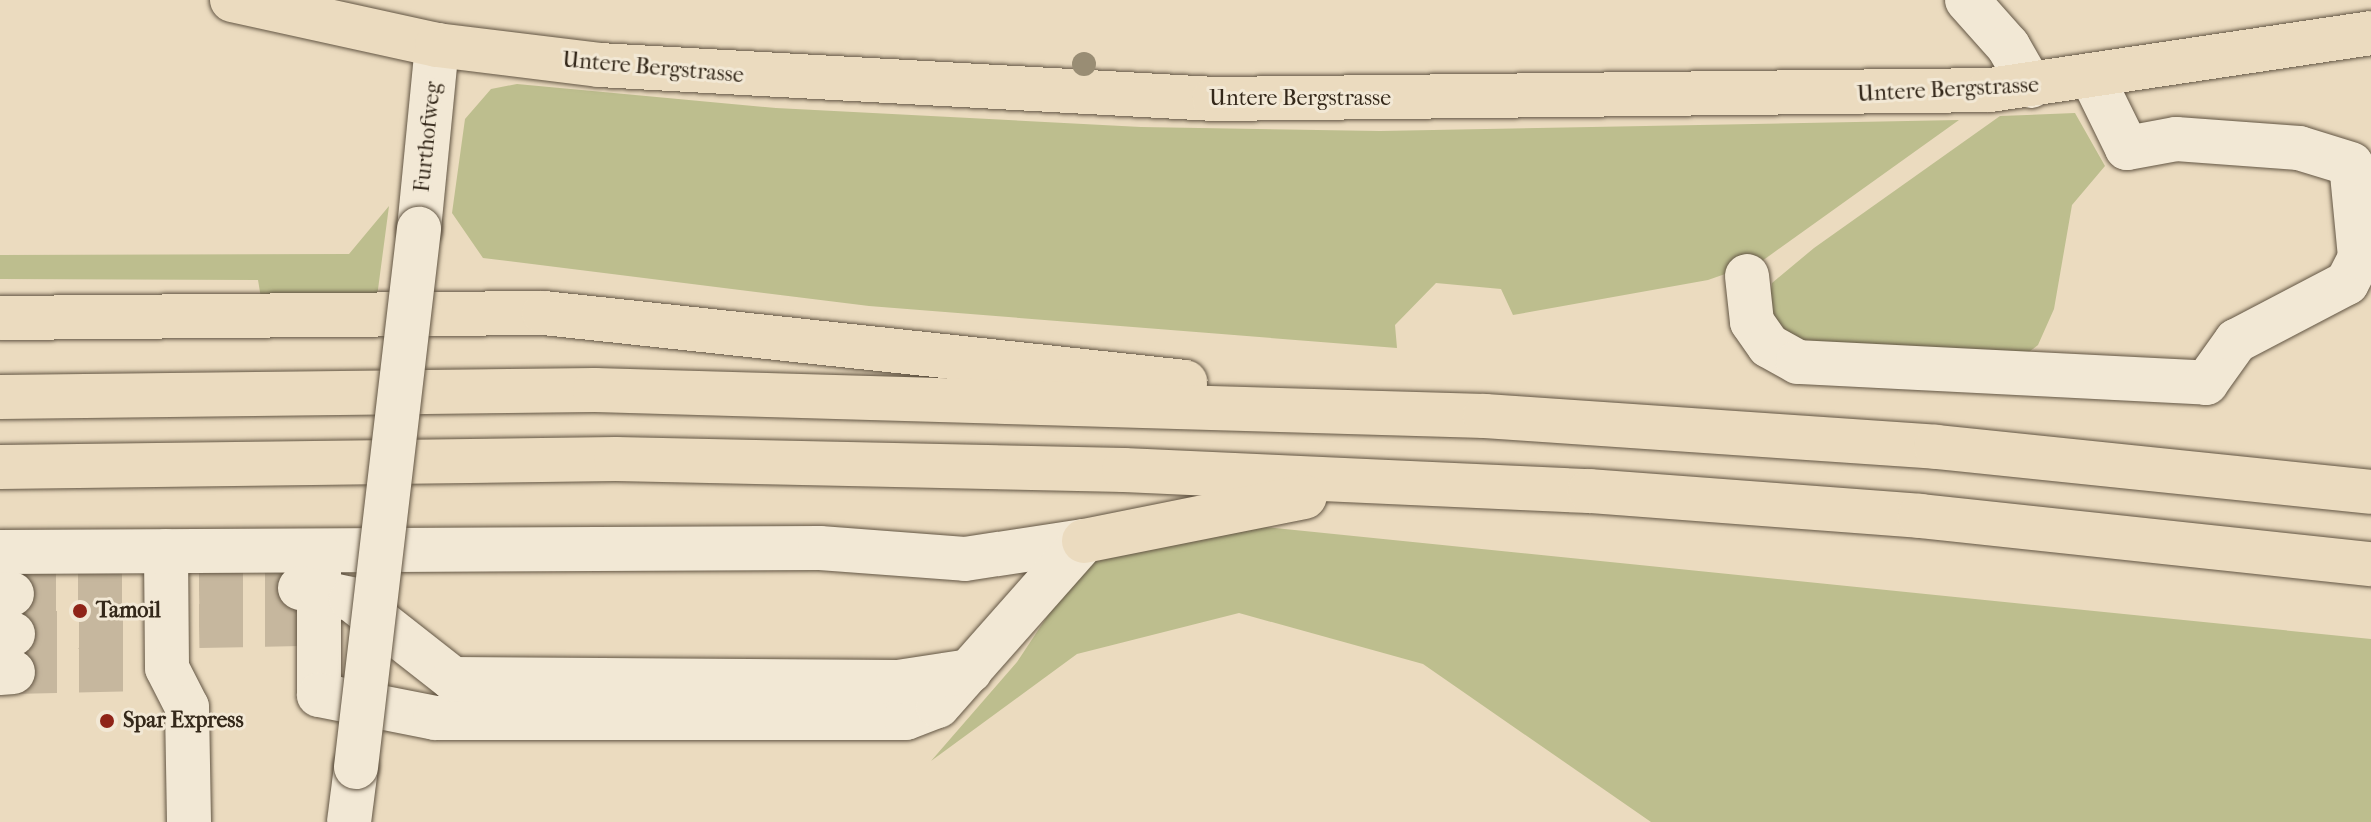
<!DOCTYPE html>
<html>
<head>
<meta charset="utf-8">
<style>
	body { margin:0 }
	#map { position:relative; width:2371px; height:822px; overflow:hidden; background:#ebdbbf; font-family:"IM FELL French Canon",serif }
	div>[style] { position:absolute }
	.green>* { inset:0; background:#bdbe8e }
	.minor-tunnel>* { height:44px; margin-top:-22px; transform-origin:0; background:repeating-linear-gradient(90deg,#c6b79e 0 44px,transparent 0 66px) }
	.roads { filter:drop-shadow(0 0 2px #625543) drop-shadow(0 0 2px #625543) }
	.minor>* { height:44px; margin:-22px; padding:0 22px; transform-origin:22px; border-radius:22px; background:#f2e8d5 }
	.major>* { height:44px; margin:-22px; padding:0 22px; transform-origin:22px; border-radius:22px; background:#ebdbbf }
	.highway>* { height:44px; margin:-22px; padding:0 22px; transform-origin:22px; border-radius:22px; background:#ebdbbf }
	.bridges { filter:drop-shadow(0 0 2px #625543) drop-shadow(0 0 2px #625543) }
	.minor-bridge>* { height:44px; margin:-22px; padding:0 22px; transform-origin:22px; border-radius:22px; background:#f2e8d5 }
	.trees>* { width:24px; height:24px; margin:-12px; border-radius:50%; background:#998d74 }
	.dots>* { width:22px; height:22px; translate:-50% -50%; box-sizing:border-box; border:4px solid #f2e8d5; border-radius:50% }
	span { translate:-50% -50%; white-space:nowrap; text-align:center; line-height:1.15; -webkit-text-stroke:6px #f2e8d5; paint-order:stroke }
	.street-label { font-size:22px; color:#34281a }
	.poi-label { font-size:22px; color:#34281a; font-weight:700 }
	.left { translate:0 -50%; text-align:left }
</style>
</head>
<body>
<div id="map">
	<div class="green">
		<i style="clip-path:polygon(517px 84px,776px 108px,1141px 127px,1380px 131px,1959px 120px,1762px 261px,1708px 280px,1513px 315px,1501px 289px,1436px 283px,1395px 325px,1397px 348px,869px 306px,483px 258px,452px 213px,465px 119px,491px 89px)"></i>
		<i style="clip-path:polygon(2075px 113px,2105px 166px,2072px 205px,2054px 309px,2038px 345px,2016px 362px,1784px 342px,1767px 313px,1772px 283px,1814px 248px,2000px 116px)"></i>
		<i style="clip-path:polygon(389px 206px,377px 297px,261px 298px,258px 280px,0 279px,0 255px,349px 254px)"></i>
		<i style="clip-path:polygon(1264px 527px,2371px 639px,2371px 822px,1651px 822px,1423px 664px,1239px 613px,1077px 654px,931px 761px,1017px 662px,1082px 564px)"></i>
	</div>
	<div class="minor-tunnel">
		<i style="left:199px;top:590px;width:101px;rotate:-1.1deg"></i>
		<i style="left:12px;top:594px;width:129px;rotate:-0.9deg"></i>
		<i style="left:199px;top:626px;width:102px;rotate:-1.1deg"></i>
		<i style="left:13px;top:634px;width:129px;rotate:-1.3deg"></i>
		<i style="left:13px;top:672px;width:130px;rotate:-1.3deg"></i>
	</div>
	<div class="roads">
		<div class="minor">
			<i style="left:1967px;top:0;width:62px;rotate:48.3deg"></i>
			<i style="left:2008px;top:46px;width:46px;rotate:60.1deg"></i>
			<i style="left:419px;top:229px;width:185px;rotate:-84.4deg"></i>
			<i style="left:1747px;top:276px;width:46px;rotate:83.8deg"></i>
			<i style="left:1752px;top:322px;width:29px;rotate:55deg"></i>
			<i style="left:1769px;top:346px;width:33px;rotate:29deg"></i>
			<i style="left:1798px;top:362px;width:409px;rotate:2.9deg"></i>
			<i style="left:2206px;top:383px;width:52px;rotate:-54.5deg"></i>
			<i style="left:2236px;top:341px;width:125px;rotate:-27.6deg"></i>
			<i style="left:2347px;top:283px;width:29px;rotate:-63deg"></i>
			<i style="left:2360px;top:257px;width:93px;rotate:-95.5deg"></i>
			<i style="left:2351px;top:164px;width:54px;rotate:-162.9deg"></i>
			<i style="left:2299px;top:148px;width:123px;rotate:-175.8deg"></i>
			<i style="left:2176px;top:139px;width:50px;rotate:169.6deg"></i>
			<i style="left:2127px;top:148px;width:77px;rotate:-116.2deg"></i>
			<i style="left:166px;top:551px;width:117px;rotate:89.5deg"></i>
			<i style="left:167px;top:668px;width:44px;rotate:62.9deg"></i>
			<i style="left:187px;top:707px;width:115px;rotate:89deg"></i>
			<i style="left:0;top:552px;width:820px;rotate:-0.28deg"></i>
			<i style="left:820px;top:548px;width:145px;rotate:4.3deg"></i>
			<i style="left:965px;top:559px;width:120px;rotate:-8.6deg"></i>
			<i style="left:319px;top:554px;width:141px;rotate:90deg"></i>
			<i style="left:319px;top:695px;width:118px;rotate:11.2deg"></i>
			<i style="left:435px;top:718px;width:471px"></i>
			<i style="left:906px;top:718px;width:34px;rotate:-21deg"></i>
			<i style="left:938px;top:706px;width:220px;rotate:-48.5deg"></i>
			<i style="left:300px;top:588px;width:52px;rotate:12.2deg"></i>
			<i style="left:351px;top:599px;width:130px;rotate:38.1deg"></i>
			<i style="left:453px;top:679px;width:445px;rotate:0.4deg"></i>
			<i style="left:898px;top:682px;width:73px;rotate:-8.7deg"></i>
			<i style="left:0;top:595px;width:12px;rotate:-5deg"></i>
			<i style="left:0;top:634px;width:13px"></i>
			<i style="left:0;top:673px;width:13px;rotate:-4deg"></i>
			<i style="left:349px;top:822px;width:55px;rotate:-82.7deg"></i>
		</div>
		<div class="major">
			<i style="left:232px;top:0;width:210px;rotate:12.4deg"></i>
			<i style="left:437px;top:45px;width:163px;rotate:7deg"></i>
			<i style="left:599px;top:65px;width:616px;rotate:3.16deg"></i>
			<i style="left:1214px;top:99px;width:776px;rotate:-0.66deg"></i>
			<i style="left:1990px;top:90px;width:385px;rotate:-8.5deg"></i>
		</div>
		<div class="highway">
			<i style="left:0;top:318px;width:544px;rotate:-0.53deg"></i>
			<i style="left:544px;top:313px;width:645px;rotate:6.14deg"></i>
			<i style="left:0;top:397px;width:595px;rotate:-0.67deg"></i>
			<i style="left:595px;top:390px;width:890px;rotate:1.67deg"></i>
			<i style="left:1485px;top:416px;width:452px;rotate:3.9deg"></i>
			<i style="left:1936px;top:447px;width:437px;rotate:5.9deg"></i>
			<i style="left:0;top:467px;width:616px;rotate:-0.74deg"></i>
			<i style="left:616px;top:459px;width:508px;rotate:1.24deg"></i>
			<i style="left:1124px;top:470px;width:466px;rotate:2.6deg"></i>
			<i style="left:1590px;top:491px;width:331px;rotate:4.3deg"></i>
			<i style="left:1920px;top:516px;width:454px;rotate:6.1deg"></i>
			<i style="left:1084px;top:541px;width:225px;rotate:-11.3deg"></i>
		</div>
	</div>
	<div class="bridges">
		<div class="minor-bridge">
			<i style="left:356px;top:767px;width:542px;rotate:-83.32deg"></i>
		</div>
	</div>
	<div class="trees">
		<i style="left:1084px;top:64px"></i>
	</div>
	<div class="dots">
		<i style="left:80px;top:611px;background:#8f2418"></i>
		<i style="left:107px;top:721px;background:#8f2418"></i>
	</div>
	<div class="street-label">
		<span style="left:653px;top:68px;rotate:5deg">Untere Bergstrasse</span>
		<span style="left:1948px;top:90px;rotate:-3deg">Untere Bergstrasse</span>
		<span style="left:1300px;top:99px">Untere Bergstrasse</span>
		<span style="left:428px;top:137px;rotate:-84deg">Furthofweg</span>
	</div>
	<div class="poi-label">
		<span class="left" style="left:96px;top:611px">Tamoil</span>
		<span class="left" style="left:123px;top:721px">Spar Express</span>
	</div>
</div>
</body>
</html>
